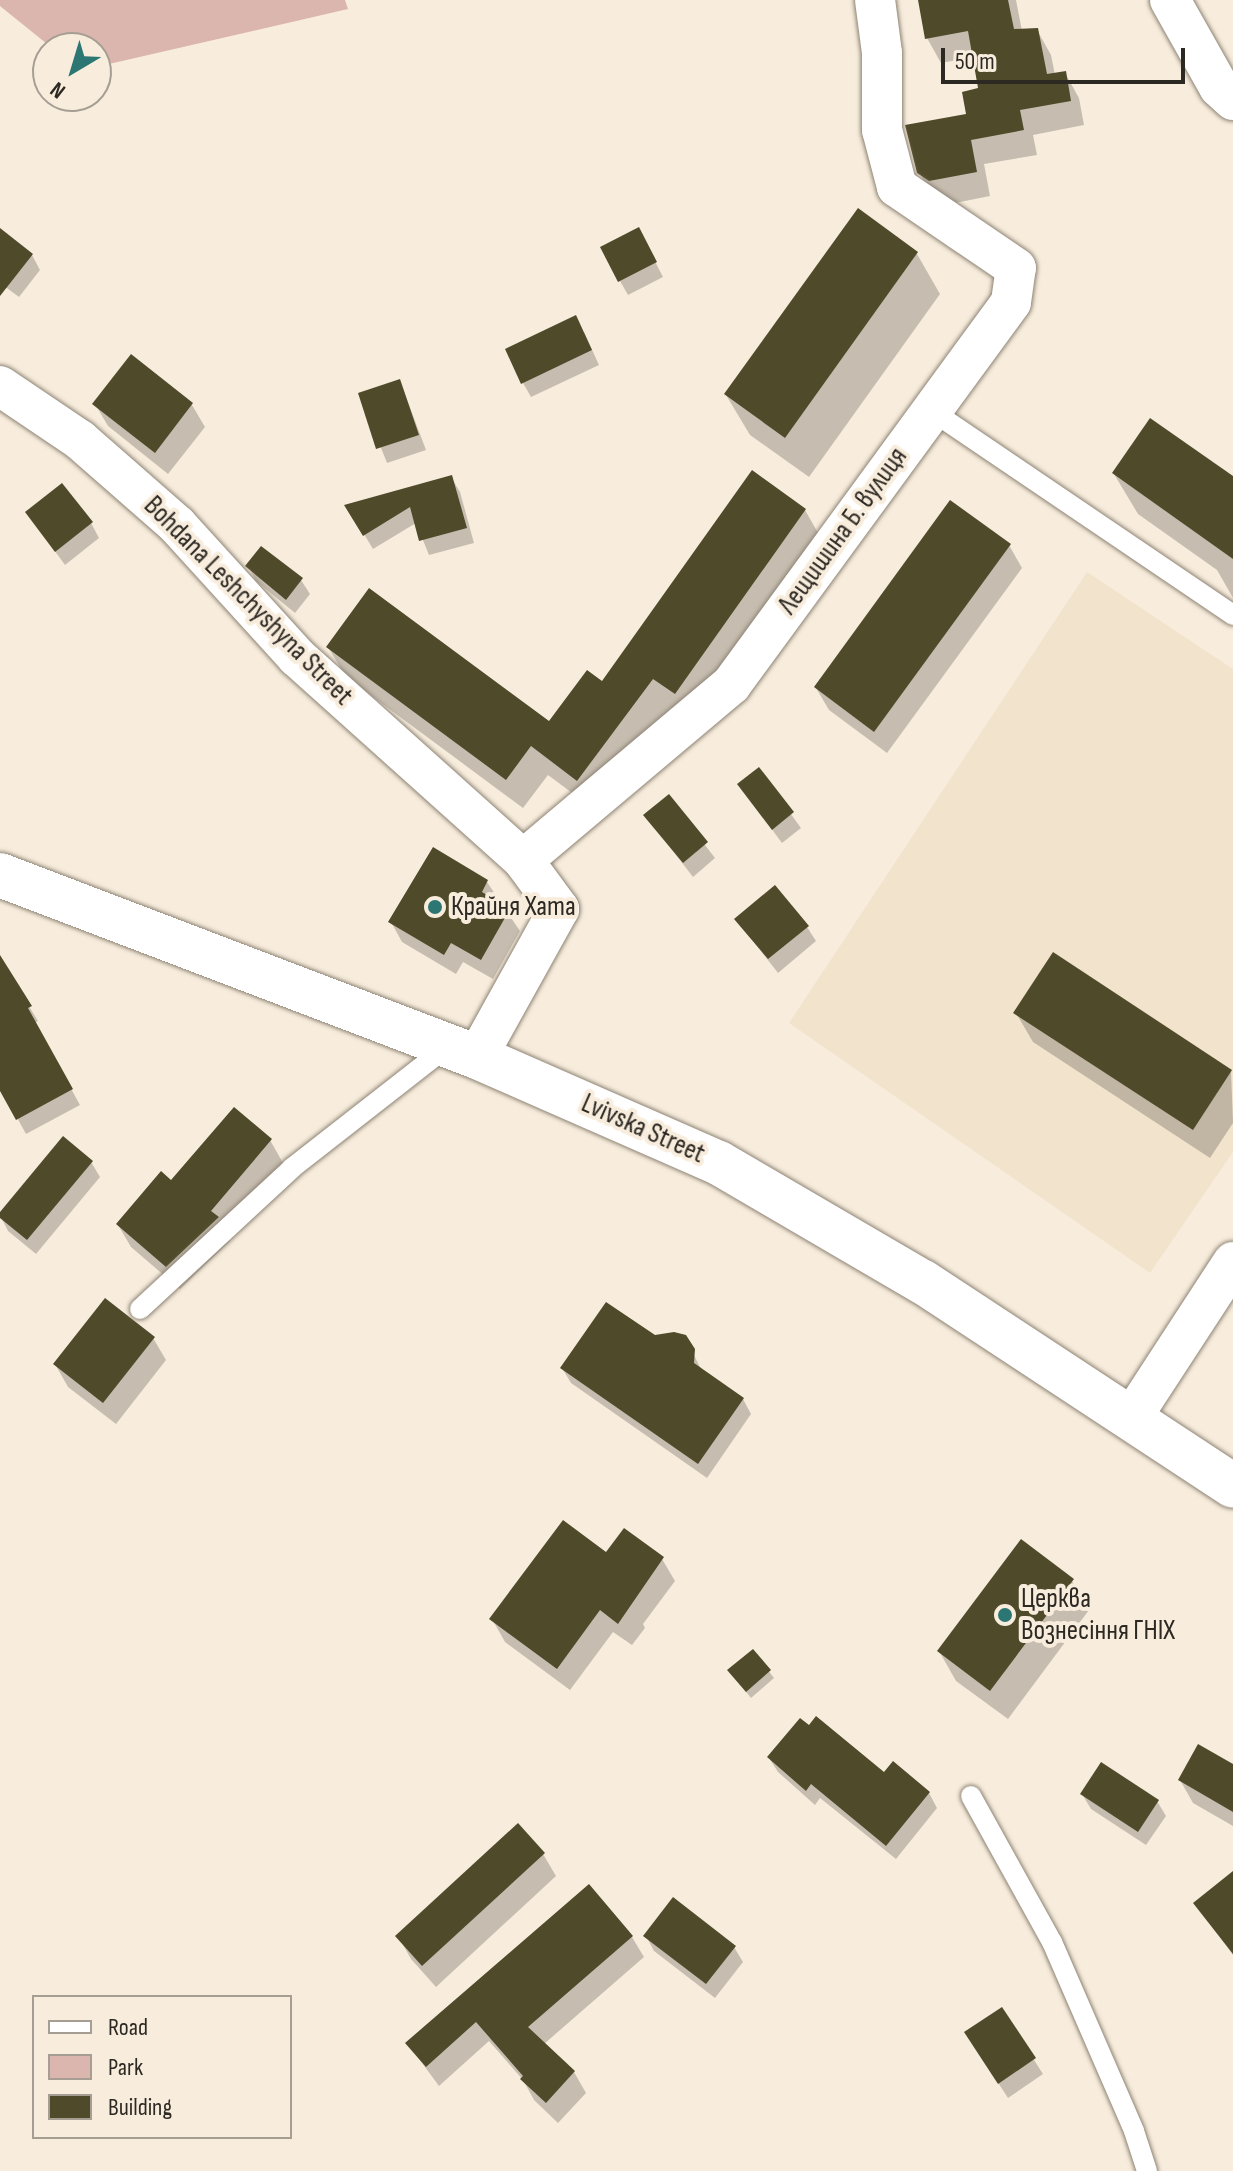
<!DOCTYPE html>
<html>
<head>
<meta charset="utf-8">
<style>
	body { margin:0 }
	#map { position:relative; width:1233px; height:2171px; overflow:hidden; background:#f8eddd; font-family:"Sofia Sans Condensed",sans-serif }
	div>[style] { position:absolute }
	.built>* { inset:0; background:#f2e3cc }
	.green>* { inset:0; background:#dbb6ae }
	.shadow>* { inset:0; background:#0003 }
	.building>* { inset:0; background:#4f4a2a }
	.roads { filter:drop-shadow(0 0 2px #8d8374) drop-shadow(0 0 2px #8d8374) }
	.lane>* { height:20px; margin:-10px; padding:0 10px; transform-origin:10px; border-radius:10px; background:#fff }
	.street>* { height:40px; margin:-20px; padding:0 20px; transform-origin:20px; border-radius:20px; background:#fff }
	.secondary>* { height:44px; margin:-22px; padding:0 22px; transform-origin:22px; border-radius:22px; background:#fff }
	.dots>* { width:22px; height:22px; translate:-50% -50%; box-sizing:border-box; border:4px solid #f8eddd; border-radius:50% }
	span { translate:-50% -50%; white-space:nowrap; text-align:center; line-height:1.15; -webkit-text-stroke:8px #f8eddd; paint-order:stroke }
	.street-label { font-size:28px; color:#2c2822 }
	.poi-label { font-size:28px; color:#2c2822 }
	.left { translate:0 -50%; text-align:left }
	.legend { position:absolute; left:32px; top:1995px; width:260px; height:144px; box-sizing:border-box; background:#f8eddd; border:2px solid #a69e92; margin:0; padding:10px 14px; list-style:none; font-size:24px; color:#2c2822 }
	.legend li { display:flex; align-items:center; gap:16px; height:40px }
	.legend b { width:40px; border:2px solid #a69e92 }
	.north { position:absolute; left:32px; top:32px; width:80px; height:80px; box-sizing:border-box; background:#f8eddd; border:2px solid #a69e92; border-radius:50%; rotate:218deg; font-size:22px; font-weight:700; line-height:32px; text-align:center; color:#2c2822 }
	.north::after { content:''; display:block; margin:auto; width:28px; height:36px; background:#2c7673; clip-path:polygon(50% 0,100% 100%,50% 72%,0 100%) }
	.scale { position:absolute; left:941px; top:48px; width:244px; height:36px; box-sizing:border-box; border:4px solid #2c2822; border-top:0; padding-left:10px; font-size:24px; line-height:28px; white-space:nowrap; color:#2c2822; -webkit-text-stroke:6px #f8eddd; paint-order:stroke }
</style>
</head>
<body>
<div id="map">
	<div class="built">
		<i style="clip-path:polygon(1087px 572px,1233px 669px,1233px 1152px,1150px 1273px,789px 1023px)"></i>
	</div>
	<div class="green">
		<i style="clip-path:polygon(0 0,345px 0,348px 9px,96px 67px,96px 48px,52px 48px,0 6px)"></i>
	</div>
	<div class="shadow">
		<i style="clip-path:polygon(920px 0,1016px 0,1022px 31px,1037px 30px,1051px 55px,1055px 75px,1065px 73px,1079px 98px,1084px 125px,1033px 135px,1037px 155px,984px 164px,990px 196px,945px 205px,934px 198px,919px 172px,968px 115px,981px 90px,975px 57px,941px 63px,927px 38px)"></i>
		<i style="clip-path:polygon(858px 211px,917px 254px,940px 294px,809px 477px,750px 435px,726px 395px)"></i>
		<i style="clip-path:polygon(0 230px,32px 255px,40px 270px,19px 297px,0 283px)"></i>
		<i style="clip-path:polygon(646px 244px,663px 277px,628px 295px,620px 281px)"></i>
		<i style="clip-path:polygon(584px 332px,599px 365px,531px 397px,523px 383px)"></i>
		<i style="clip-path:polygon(131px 357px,192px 405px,205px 427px,168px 474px,108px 426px,95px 404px)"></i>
		<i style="clip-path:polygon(400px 381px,426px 450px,387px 463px,360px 395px)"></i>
		<i style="clip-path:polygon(1114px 474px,1233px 479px,1233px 598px,1217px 570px,1138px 514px)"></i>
		<i style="clip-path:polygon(451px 477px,460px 492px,474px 543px,429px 555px,416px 523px,373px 549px,347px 506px)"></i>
		<i style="clip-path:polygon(805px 510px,822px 540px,693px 723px,671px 708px,595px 810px,548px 775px,523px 808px,346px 677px,328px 647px,550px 723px,602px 684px)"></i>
		<i style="clip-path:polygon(27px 513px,91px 523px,99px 538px,65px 565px)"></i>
		<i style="clip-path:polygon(1009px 545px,1022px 568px,887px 753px,829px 710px,816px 688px)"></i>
		<i style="clip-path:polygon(248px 566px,301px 580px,310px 594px,295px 613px,256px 581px)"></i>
		<i style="clip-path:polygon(759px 770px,801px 828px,782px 843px,739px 785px)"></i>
		<i style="clip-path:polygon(668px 797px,715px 858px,693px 877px,646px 816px)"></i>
		<i style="clip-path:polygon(487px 882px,520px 931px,493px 979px,463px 962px,456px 974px,402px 942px,391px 922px)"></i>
		<i style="clip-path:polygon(736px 919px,807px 927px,816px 941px,778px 973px)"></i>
		<i style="clip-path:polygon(0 959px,38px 1021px,35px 1023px,80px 1105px,26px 1134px,0 1087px)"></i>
		<i style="clip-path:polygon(1016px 1013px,1231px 1071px,1233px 1123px,1210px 1158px,1033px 1042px)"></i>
		<i style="clip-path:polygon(270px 1140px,283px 1163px,225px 1231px,230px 1241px,180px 1289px,131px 1247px,118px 1225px,172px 1183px)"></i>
		<i style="clip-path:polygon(91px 1162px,100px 1177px,36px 1254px,8px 1231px,0 1215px)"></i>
		<i style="clip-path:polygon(685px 1337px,702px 1371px,743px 1399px,751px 1414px,707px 1478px,571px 1383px,562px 1368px,654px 1338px)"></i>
		<i style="clip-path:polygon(153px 1338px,166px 1360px,116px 1424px,68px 1387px,55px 1364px)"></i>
		<i style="clip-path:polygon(662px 1559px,675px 1581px,643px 1624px,645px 1628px,632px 1645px,613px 1632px,570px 1690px,505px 1642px,492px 1619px)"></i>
		<i style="clip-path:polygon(1072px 1581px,1089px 1610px,1008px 1719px,956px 1681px,939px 1651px)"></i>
		<i style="clip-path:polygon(753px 1651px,774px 1678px,751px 1698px,734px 1677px)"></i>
		<i style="clip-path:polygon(769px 1758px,884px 1775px,929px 1793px,937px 1808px,896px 1859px,820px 1798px,815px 1805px,778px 1772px)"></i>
		<i style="clip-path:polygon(1233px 1767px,1233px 1826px,1193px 1803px,1180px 1780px)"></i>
		<i style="clip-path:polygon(1082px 1794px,1157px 1801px,1166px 1816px,1146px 1845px,1091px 1809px)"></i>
		<i style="clip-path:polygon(543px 1854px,556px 1876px,436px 1987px,411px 1959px,398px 1936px)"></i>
		<i style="clip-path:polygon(1233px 1874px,1233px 1955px,1195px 1903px)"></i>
		<i style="clip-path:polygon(646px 1936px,734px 1947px,743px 1962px,715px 1998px,654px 1951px)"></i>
		<i style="clip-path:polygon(632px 1937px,644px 1957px,544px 2044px,574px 2072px,586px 2093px,558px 2123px,534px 2100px,523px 2080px,489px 2041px,439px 2086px,408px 2044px)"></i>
		<i style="clip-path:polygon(1002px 2010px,1043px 2074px,1008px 2098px,975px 2047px)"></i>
	</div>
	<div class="building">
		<i style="clip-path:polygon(918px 0,1008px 0,1014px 29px,1038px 28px,1047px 74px,1066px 71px,1071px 101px,1020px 110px,1024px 130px,971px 140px,977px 172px,929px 181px,917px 173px,905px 125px,966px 114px,962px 92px,978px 88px,968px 31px,925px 39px)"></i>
		<i style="clip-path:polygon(858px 208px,918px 252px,785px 438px,724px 394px)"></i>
		<i style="clip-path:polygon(639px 227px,657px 262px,618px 282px,600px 247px)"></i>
		<i style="clip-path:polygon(0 228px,33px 254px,0 296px)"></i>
		<i style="clip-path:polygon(576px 315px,592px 350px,521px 384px,505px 349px)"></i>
		<i style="clip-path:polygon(131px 354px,193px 403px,155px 453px,92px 404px)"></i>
		<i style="clip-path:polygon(400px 379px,419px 435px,376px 449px,358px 393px)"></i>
		<i style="clip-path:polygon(1150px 418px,1233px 476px,1233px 559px,1112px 473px)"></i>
		<i style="clip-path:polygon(752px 470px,806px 509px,675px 694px,653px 679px,577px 781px,531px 746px,506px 780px,326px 647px,369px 588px,549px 721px,587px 670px,602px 681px)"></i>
		<i style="clip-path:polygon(452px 475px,467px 528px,419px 541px,410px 507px,363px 536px,344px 505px)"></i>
		<i style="clip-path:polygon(62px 483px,93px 522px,55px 552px,25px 512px)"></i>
		<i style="clip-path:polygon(950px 500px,1011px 544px,874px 732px,814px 687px)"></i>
		<i style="clip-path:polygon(261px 546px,303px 578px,286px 600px,245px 566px)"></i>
		<i style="clip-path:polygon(759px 767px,794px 812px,772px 830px,737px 784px)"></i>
		<i style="clip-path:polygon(669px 794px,708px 842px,683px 863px,643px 815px)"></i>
		<i style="clip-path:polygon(433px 847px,488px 880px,482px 892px,510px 909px,481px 960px,451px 943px,444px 955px,388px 922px)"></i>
		<i style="clip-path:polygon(775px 885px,809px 926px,768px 959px,734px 919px)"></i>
		<i style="clip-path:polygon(1053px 952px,1232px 1070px,1193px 1130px,1013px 1013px)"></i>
		<i style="clip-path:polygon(0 955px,32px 1006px,28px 1008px,73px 1089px,16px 1120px,0 1091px)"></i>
		<i style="clip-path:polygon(234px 1107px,272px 1139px,211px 1211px,219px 1217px,166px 1267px,116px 1224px,161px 1171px,171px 1180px)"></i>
		<i style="clip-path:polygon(63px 1136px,93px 1161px,27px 1240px,0 1218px,0 1212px)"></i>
		<i style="clip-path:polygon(105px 1298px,155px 1337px,103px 1403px,53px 1364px)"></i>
		<i style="clip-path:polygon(606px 1302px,655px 1335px,674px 1332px,686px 1335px,695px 1349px,694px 1363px,744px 1398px,698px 1464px,560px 1368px)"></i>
		<i style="clip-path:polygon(563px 1520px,606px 1552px,624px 1528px,664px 1557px,618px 1624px,600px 1610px,557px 1669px,489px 1619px)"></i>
		<i style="clip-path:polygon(1021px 1539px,1074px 1579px,990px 1691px,937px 1651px)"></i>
		<i style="clip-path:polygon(753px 1649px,771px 1670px,746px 1692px,727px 1670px)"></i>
		<i style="clip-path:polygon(816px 1716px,884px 1772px,893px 1761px,930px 1792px,886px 1846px,811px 1784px,806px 1791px,767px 1757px,800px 1718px,809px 1725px)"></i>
		<i style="clip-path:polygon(1198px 1744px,1233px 1764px,1233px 1812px,1178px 1780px)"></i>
		<i style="clip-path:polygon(1101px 1762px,1159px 1800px,1138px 1832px,1080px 1794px)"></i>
		<i style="clip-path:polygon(518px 1823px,545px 1853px,422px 1966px,395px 1936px)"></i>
		<i style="clip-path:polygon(1233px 1871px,1233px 1954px,1193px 1903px)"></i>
		<i style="clip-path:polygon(589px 1884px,633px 1936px,528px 2027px,575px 2071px,546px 2103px,520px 2079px,523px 2076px,476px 2022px,426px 2067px,405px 2043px)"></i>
		<i style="clip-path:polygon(673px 1897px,736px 1946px,706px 1984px,643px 1936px)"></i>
		<i style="clip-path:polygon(1002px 2007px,1036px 2058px,998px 2084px,964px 2032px)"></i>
	</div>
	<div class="roads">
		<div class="lane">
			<i style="left:932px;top:411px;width:364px;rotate:34.1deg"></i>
			<i style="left:140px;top:1309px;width:207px;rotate:-42.8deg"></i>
			<i style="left:292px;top:1168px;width:198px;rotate:-38deg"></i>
			<i style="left:971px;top:1796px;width:167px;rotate:61deg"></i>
			<i style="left:1052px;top:1942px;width:206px;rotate:66.5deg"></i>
			<i style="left:1134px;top:2131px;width:42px;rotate:72deg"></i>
		</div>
		<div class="street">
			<i style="left:1170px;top:0;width:100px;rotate:60.6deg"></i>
			<i style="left:1219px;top:87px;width:19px;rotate:43deg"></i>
			<i style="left:0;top:386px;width:97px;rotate:34deg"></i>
			<i style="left:80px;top:440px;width:129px;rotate:41.2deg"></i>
			<i style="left:177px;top:525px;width:178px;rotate:47.7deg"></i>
			<i style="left:297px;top:657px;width:304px;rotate:41.9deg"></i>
			<i style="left:523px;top:860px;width:61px;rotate:53.7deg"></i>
			<i style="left:559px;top:909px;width:169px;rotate:119deg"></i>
			<i style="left:523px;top:860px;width:272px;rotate:-40.1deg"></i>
			<i style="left:731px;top:685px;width:474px;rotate:-53.8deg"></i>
			<i style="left:1011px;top:302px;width:34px;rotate:-82deg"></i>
			<i style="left:1016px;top:268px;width:144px;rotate:-145.8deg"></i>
			<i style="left:897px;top:187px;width:59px;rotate:-104.7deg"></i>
			<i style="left:882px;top:130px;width:77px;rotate:-90deg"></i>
			<i style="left:882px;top:53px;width:53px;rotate:-97.5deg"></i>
			<i style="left:1132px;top:1417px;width:185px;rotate:-56.9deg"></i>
		</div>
		<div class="secondary">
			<i style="left:0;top:875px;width:511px;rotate:20.88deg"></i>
			<i style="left:477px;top:1057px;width:264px;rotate:23.7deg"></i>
			<i style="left:719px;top:1163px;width:236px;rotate:30.3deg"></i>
			<i style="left:923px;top:1282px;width:371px;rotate:33.3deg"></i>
		</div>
	</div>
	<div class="dots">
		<i style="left:435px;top:907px;background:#2c7673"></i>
		<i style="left:1005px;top:1615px;background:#2c7673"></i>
	</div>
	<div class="street-label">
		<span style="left:843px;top:531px;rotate:-54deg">Лещишина Б. вулиця</span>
		<span style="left:248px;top:601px;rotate:45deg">Bohdana Leshchyshyna Street</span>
		<span style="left:643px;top:1129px;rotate:24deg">Lvivska Street</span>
	</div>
	<div class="poi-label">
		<span class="left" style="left:451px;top:907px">Крайня Хата</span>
		<span class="left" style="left:1021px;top:1615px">Церква<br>Вознесіння ГНІХ</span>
	</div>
	<ul class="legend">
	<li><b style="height:10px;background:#fff"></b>Road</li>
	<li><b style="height:22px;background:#dbb6ae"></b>Park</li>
	<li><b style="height:22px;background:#4f4a2a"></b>Building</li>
	</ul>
	<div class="north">N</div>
	<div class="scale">50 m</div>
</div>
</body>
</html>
